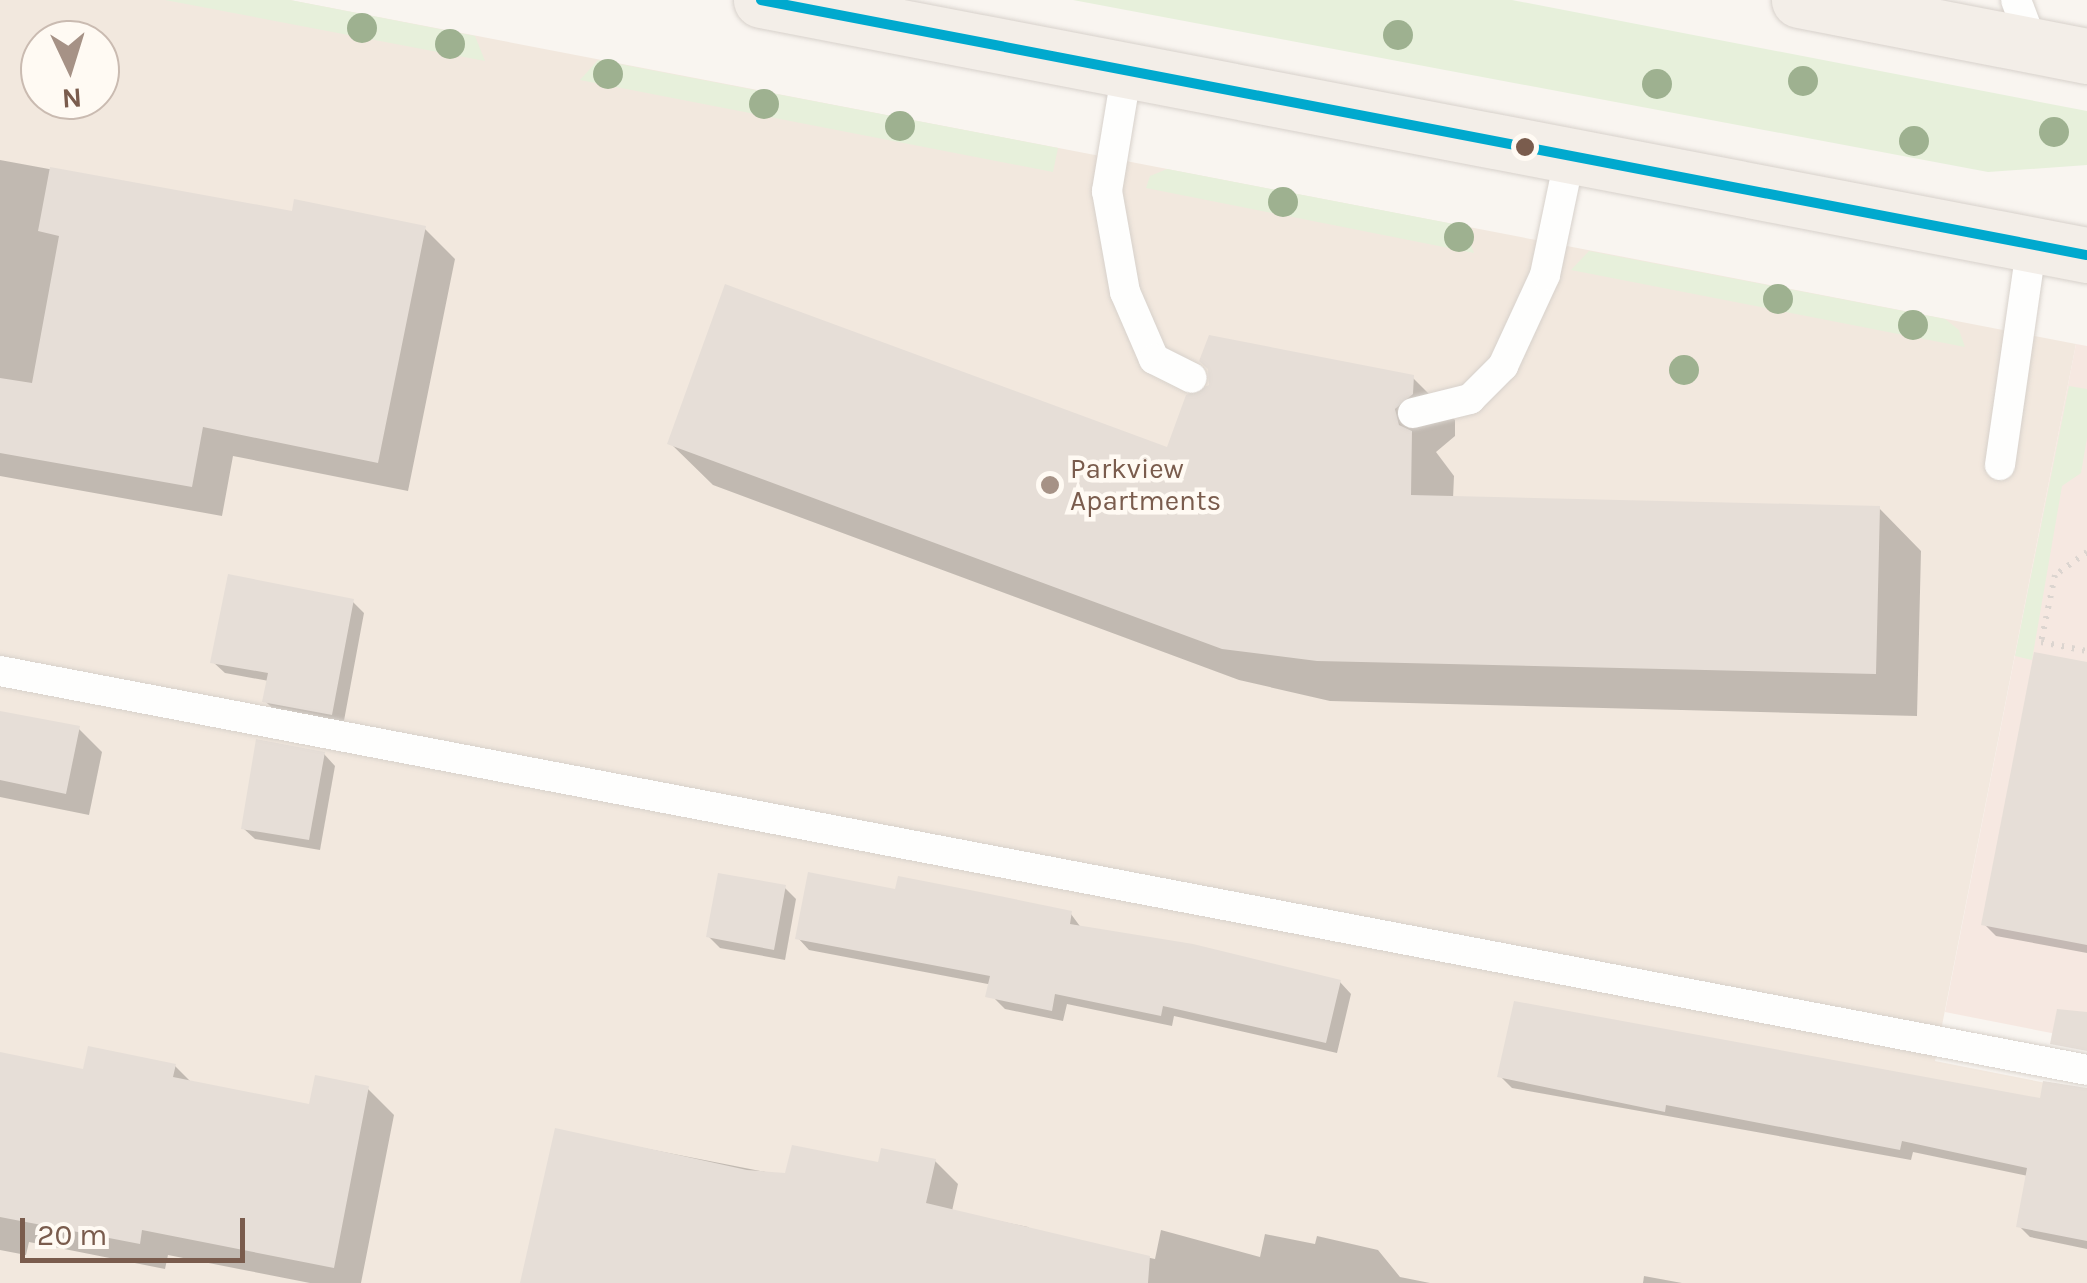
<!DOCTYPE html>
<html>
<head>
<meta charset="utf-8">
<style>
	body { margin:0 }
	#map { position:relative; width:2087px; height:1283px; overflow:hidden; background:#f9f5f0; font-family:Karla,sans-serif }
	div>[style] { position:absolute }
	.residential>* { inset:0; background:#f2e8de }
	.commercial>* { inset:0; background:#f6e8e1 }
	.green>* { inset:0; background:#e7f0db }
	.shadow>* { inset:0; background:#0003 }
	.building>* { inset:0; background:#e6ded7 }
	.path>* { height:6px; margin-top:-3px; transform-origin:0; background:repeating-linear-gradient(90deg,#dcd5d0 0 2.5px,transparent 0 10.5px) }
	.roads { filter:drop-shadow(0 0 2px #d7d1cb) drop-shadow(0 0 2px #d7d1cb) }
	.service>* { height:30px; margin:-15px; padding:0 15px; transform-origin:15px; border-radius:15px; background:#fefefd }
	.primary>* { height:55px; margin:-27.5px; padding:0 27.5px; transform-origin:27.5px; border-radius:27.5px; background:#f3eee8 }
	.bus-1>* { height:10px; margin:-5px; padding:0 5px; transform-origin:5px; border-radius:5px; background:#00a9ce }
	.trees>* { width:30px; height:30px; margin:-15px; border-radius:50%; background:#9eb190 }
	.dots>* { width:28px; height:28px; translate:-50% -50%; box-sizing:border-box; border:5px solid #fffaf3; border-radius:50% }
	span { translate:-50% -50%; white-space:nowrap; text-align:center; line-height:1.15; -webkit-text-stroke:9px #fffaf3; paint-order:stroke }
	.poi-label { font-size:28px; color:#7a5c4d }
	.left { translate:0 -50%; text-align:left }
	.north { position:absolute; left:20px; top:20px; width:100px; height:100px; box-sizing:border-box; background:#fffaf3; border:2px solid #cabbb1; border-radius:50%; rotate:176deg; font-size:28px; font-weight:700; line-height:40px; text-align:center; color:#7a5c4d }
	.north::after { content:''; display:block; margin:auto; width:35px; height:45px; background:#a69286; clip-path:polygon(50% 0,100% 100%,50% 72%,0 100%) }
	.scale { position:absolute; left:20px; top:1218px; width:225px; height:45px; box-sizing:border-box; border:5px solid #7a5c4d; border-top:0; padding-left:12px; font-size:30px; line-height:35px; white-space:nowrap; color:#7a5c4d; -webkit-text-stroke:8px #fffaf3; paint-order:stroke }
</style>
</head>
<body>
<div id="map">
	<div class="residential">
		<i style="clip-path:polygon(evenodd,0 0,290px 0,2076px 344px,1935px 1061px,2087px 1091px,2087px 1283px,0 1283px,0 0,40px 40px,100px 40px,100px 100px,40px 100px,40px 40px)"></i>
	</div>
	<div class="commercial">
		<i style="clip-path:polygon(2076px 344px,2087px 346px,2087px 1040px,1945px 1012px)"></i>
	</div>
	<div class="green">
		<i style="clip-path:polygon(165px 0,290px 0,475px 36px,485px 61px)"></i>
		<i style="clip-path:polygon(1073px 0,1512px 0,2087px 111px,2087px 165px,1988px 172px)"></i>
		<i style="clip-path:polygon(598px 60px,1058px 148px,1053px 172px,580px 80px)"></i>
		<i style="clip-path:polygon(1167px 169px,1464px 226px,1474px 253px,1146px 188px,1150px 176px)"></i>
		<i style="clip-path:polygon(1589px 251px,1945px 319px,1959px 330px,1965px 347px,1571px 270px)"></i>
		<i style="clip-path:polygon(2069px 386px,2087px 389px,2087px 438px,2081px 473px,2062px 486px,2032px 660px,2015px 656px)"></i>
	</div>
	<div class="shadow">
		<i style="clip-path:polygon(0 160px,294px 214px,425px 229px,455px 259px,408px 491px,233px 456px,222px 516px,0 476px)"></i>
		<i style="clip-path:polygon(1413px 378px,1455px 420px,1455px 436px,1436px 452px,1454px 476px,1453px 499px,1879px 508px,1921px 551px,1917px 716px,1330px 701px,1239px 680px,713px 485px,670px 443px,1168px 451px)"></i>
		<i style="clip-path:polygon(352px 601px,364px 613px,343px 726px,277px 713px,265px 701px,269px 681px,225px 673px,213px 662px)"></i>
		<i style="clip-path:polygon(2087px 665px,2087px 953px,1996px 936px,1984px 924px)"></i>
		<i style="clip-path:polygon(0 713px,79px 729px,102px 752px,89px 815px,0 797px)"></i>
		<i style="clip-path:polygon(324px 754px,335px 766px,320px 850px,255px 839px,243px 828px)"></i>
		<i style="clip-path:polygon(785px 888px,796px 899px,785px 960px,720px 948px,708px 936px)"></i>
		<i style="clip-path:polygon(897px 892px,1071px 914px,1082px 929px,1340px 982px,1351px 994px,1337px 1053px,1174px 1016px,1172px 1026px,1067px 1004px,1063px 1021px,1005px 1009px,993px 997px,993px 985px,809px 950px,798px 938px)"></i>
		<i style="clip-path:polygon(0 1055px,85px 1072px,175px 1066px,192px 1083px,311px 1107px,368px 1089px,394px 1115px,361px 1283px,310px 1283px,168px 1255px,165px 1269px,29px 1242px,26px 1255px,0 1250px)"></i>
		<i style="clip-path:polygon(1500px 1076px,2087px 1111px,2087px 1249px,2030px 1237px,2019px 1226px,2028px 1176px,1913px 1152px,1911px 1160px,1512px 1088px)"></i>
		<i style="clip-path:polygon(557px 1131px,786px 1176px,935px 1161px,958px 1184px,952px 1211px,1028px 1227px,1036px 1234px,1155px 1259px,1161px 1230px,1260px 1257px,1265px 1234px,1315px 1244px,1317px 1236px,1378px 1250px,1400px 1277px,1430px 1283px,525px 1283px)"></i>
		<i style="clip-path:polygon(1644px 1276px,1682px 1283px,1643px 1283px)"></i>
	</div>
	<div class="building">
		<i style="clip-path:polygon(50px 167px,292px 211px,294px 199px,426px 226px,378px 463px,203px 427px,192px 487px,0 453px,0 378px,32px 383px,59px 236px,38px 231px)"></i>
		<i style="clip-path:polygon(725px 284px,1167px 447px,1186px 395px,1209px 385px,1208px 369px,1199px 361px,1209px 335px,1414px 375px,1413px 394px,1395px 409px,1399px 425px,1412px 431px,1411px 495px,1880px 506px,1876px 674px,1317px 661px,1222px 649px,667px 444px)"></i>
		<i style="clip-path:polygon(228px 574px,354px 599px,332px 715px,262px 702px,268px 673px,210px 663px)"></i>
		<i style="clip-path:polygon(2034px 652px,2087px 662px,2087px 945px,1981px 925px)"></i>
		<i style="clip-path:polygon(0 711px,80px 726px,66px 794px,0 780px)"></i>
		<i style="clip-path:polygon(256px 739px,325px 752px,309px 840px,241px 829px)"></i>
		<i style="clip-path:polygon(808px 872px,895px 889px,898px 876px,980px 892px,1072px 911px,1070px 924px,1193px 944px,1341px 980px,1326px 1043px,1163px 1006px,1161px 1016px,1055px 994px,1052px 1011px,985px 997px,990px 976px,795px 939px)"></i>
		<i style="clip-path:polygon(718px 873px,786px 885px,774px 950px,706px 937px)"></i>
		<i style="clip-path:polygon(1514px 1001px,2040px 1098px,2043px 1081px,2087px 1088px,2087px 1241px,2016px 1227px,2027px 1168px,1902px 1141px,1900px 1150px,1666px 1105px,1665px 1112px,1497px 1077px)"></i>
		<i style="clip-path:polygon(2057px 1009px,2087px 1012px,2087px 1051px,2050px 1044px)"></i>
		<i style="clip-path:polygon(88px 1046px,176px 1064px,173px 1077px,309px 1104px,315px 1075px,369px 1086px,334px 1268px,142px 1230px,140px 1244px,0 1217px,0 1052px,83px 1069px)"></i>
		<i style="clip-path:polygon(555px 1128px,747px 1170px,785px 1173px,792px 1145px,878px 1162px,881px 1148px,936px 1159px,926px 1203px,1150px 1256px,1148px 1283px,520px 1283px)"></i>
	</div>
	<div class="path">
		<i style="left:2087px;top:552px;width:39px;rotate:144deg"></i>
		<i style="left:2055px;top:575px;width:68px;rotate:101.8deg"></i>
		<i style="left:2041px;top:642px;width:47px;rotate:11.1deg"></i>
	</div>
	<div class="roads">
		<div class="service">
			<i style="left:2016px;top:0;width:48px;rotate:69.3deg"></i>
			<i style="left:1127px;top:70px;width:123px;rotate:99.4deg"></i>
			<i style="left:1107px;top:191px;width:103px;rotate:79.9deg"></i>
			<i style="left:1125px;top:292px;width:73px;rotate:66.6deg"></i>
			<i style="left:1154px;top:359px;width:42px;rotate:26.6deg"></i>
			<i style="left:1413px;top:413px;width:59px;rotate:-13.8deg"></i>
			<i style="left:1470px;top:399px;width:47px;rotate:-45deg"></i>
			<i style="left:1503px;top:366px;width:100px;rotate:-65.2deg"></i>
			<i style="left:1545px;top:275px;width:123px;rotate:-78.2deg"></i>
			<i style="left:2000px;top:465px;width:223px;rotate:-81.8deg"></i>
			<i style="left:0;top:671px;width:2125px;rotate:10.82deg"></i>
		</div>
		<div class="primary">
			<i style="left:761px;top:0;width:1350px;rotate:10.89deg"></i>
			<i style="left:1799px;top:0;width:293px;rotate:11deg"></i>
		</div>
	</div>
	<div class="bus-1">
		<i style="left:761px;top:0;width:1350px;rotate:10.89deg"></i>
	</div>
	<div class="trees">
		<i style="left:362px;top:28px"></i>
		<i style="left:1398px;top:35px"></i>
		<i style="left:450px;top:44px"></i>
		<i style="left:608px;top:74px"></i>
		<i style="left:1803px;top:81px"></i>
		<i style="left:1657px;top:84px"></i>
		<i style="left:764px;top:104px"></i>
		<i style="left:900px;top:126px"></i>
		<i style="left:2054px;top:132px"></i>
		<i style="left:1914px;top:141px"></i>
		<i style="left:1283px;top:202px"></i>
		<i style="left:1459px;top:237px"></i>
		<i style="left:1778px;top:299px"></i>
		<i style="left:1913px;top:325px"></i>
		<i style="left:1684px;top:370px"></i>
	</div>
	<div class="dots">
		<i style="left:1525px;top:147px;background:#7a5c4d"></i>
		<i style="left:1050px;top:485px;background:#a69286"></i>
	</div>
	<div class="poi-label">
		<span class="left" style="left:1070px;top:485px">Parkview<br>Apartments</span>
	</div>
	<div class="north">N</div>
	<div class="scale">20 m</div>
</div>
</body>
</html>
